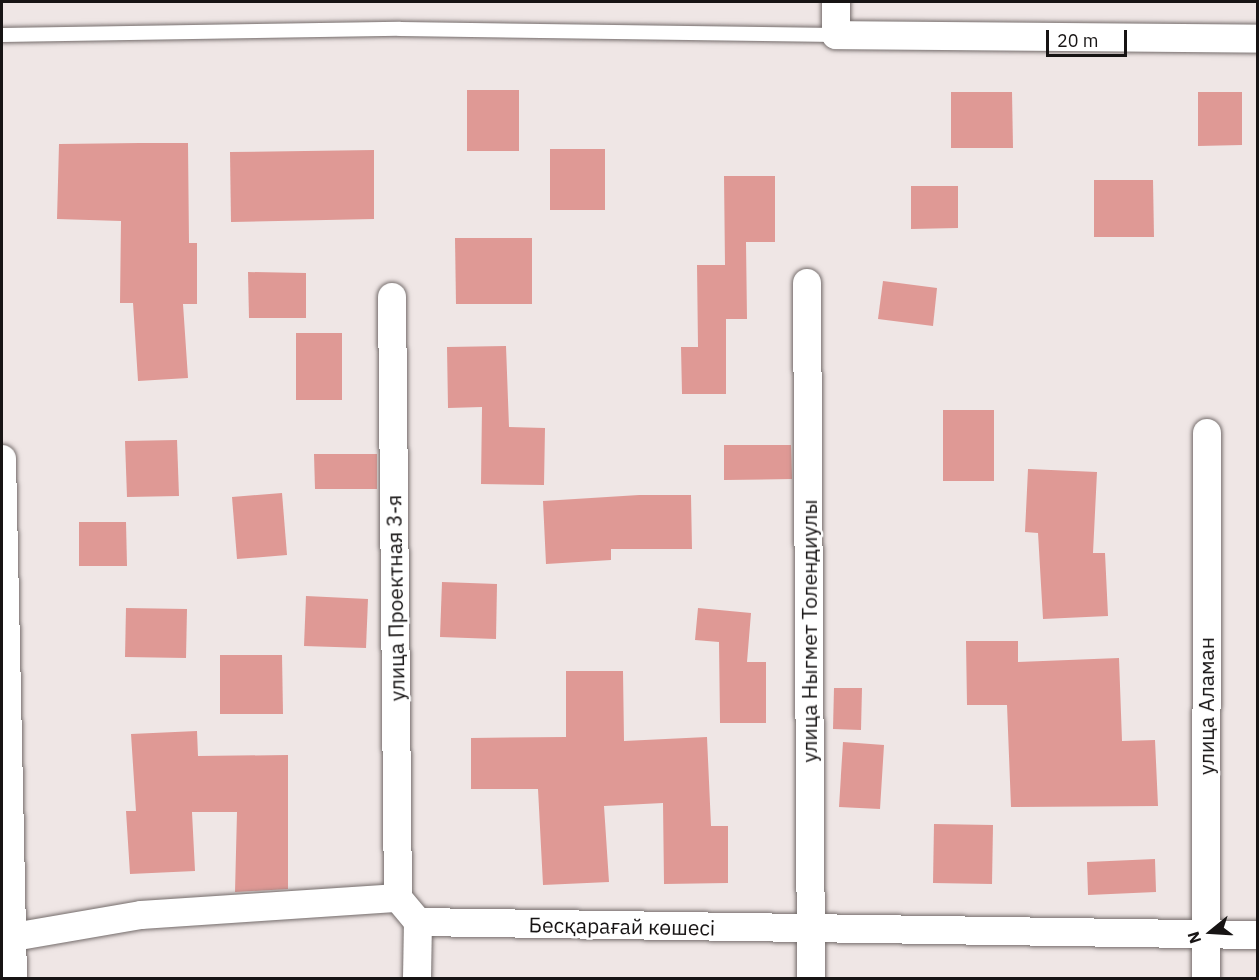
<!DOCTYPE html>
<html>
<head>
<meta charset="utf-8">
<style>
	body { margin:0 }
	#map { position:relative; width:1259px; height:980px; overflow:hidden; background:#efe6e5; font-family:"IBM Plex Sans",sans-serif }
	div>[style] { position:absolute }
	.building>* { inset:0; background:#df9995 }
	.roads { filter:drop-shadow(0 0 2px #746c6b) drop-shadow(0 0 2px #746c6b) }
	.service>* { height:14px; margin:-7px; padding:0 7px; transform-origin:7px; border-radius:7px; background:#fff }
	.minor>* { height:28px; margin:-14px; padding:0 14px; transform-origin:14px; border-radius:14px; background:#fff }
	span { translate:-50% -50%; white-space:nowrap; text-align:center; line-height:1.15; -webkit-text-stroke:4.5px #fff; paint-order:stroke }
	.street-label { font-size:21px; color:#171414 }
	.frame { position:absolute; inset:0; border:3px solid #171414; pointer-events:none }
	.north { position:absolute; left:1181px; top:902px; width:60px; height:60px; -webkit-text-stroke:4px #fff; paint-order:stroke; rotate:252deg; font-size:16px; font-weight:700; line-height:24px; text-align:center; color:#171414 }
	.north::after { content:''; display:block; margin:auto; width:21px; height:27px; background:#171414; clip-path:polygon(50% 0,100% 100%,50% 72%,0 100%) }
	.scale { position:absolute; left:1046px; top:30px; width:81px; height:27px; box-sizing:border-box; border:3px solid #171414; border-top:0; padding-left:8px; font-size:18px; line-height:21px; white-space:nowrap; color:#171414; -webkit-text-stroke:4px #fff; paint-order:stroke }
</style>
</head>
<body>
<div id="map">
	<div class="building">
		<i style="clip-path:polygon(467px 90px,519px 90px,519px 151px,467px 151px)"></i>
		<i style="clip-path:polygon(951px 92px,1012px 92px,1013px 148px,951px 148px)"></i>
		<i style="clip-path:polygon(1198px 92px,1242px 92px,1242px 145px,1198px 146px)"></i>
		<i style="clip-path:polygon(140px 143px,188px 143px,189px 243px,197px 243px,197px 304px,183px 304px,188px 378px,138px 381px,133px 303px,120px 303px,121px 221px,57px 219px,59px 144px)"></i>
		<i style="clip-path:polygon(550px 149px,605px 149px,605px 210px,550px 210px)"></i>
		<i style="clip-path:polygon(374px 150px,374px 219px,231px 222px,230px 152px)"></i>
		<i style="clip-path:polygon(724px 176px,775px 176px,775px 242px,746px 242px,747px 319px,726px 319px,726px 394px,682px 394px,681px 347px,698px 347px,697px 265px,725px 265px)"></i>
		<i style="clip-path:polygon(1094px 180px,1153px 180px,1154px 237px,1094px 237px)"></i>
		<i style="clip-path:polygon(911px 186px,958px 186px,958px 228px,911px 229px)"></i>
		<i style="clip-path:polygon(455px 238px,532px 238px,532px 304px,456px 304px)"></i>
		<i style="clip-path:polygon(248px 272px,306px 273px,306px 318px,249px 318px)"></i>
		<i style="clip-path:polygon(883px 281px,937px 288px,933px 326px,878px 319px)"></i>
		<i style="clip-path:polygon(296px 333px,342px 333px,342px 400px,296px 400px)"></i>
		<i style="clip-path:polygon(506px 346px,509px 427px,545px 428px,544px 485px,481px 484px,482px 407px,448px 408px,447px 347px)"></i>
		<i style="clip-path:polygon(943px 410px,994px 410px,994px 481px,943px 481px)"></i>
		<i style="clip-path:polygon(177px 440px,179px 496px,127px 497px,125px 441px)"></i>
		<i style="clip-path:polygon(724px 445px,791px 445px,792px 479px,724px 480px)"></i>
		<i style="clip-path:polygon(314px 454px,377px 454px,377px 489px,315px 489px)"></i>
		<i style="clip-path:polygon(1028px 469px,1097px 472px,1093px 553px,1105px 553px,1108px 616px,1043px 619px,1038px 533px,1025px 532px)"></i>
		<i style="clip-path:polygon(282px 493px,287px 555px,237px 559px,232px 497px)"></i>
		<i style="clip-path:polygon(639px 495px,691px 495px,692px 549px,611px 549px,611px 560px,546px 564px,543px 501px)"></i>
		<i style="clip-path:polygon(79px 522px,126px 522px,127px 566px,79px 566px)"></i>
		<i style="clip-path:polygon(442px 582px,497px 584px,496px 639px,440px 637px)"></i>
		<i style="clip-path:polygon(306px 596px,368px 599px,366px 648px,304px 646px)"></i>
		<i style="clip-path:polygon(126px 608px,187px 609px,186px 658px,125px 657px)"></i>
		<i style="clip-path:polygon(698px 608px,751px 613px,747px 662px,766px 662px,766px 723px,720px 723px,719px 642px,695px 640px)"></i>
		<i style="clip-path:polygon(966px 641px,1018px 641px,1018px 662px,1119px 658px,1122px 741px,1155px 740px,1158px 806px,1011px 807px,1007px 705px,967px 705px)"></i>
		<i style="clip-path:polygon(220px 655px,282px 655px,283px 714px,220px 714px)"></i>
		<i style="clip-path:polygon(566px 671px,623px 671px,624px 741px,707px 737px,711px 826px,728px 826px,728px 883px,664px 884px,663px 803px,604px 806px,609px 882px,543px 885px,538px 789px,471px 789px,471px 738px,566px 737px)"></i>
		<i style="clip-path:polygon(834px 688px,862px 688px,861px 730px,833px 729px)"></i>
		<i style="clip-path:polygon(197px 731px,198px 756px,288px 755px,288px 889px,235px 892px,237px 812px,192px 812px,195px 871px,130px 874px,126px 811px,136px 811px,131px 734px)"></i>
		<i style="clip-path:polygon(843px 742px,884px 745px,880px 809px,839px 807px)"></i>
		<i style="clip-path:polygon(934px 824px,993px 825px,992px 884px,933px 883px)"></i>
		<i style="clip-path:polygon(1155px 859px,1156px 892px,1088px 895px,1087px 862px)"></i>
	</div>
	<div class="roads">
		<div class="service">
			<i style="left:2px;top:35px;width:398px;rotate:-0.9deg"></i>
			<i style="left:400px;top:29px;width:436px;rotate:0.8deg"></i>
		</div>
		<div class="minor">
			<i style="left:836px;top:2px;width:33px;rotate:90deg"></i>
			<i style="left:836px;top:35px;width:422px;rotate:0.5deg"></i>
			<i style="left:807px;top:283px;width:695px;rotate:89.67deg"></i>
			<i style="left:392px;top:297px;width:601px;rotate:89.43deg"></i>
			<i style="left:2px;top:459px;width:519px;rotate:88.79deg"></i>
			<i style="left:2px;top:939px;width:141px;rotate:-9.8deg"></i>
			<i style="left:141px;top:915px;width:258px;rotate:-3.8deg"></i>
			<i style="left:398px;top:898px;width:31px;rotate:50deg"></i>
			<i style="left:418px;top:922px;width:840px;rotate:0.89deg"></i>
			<i style="left:417px;top:978px;width:56px;rotate:-89deg"></i>
			<i style="left:1206px;top:978px;width:545px;rotate:-89.89deg"></i>
		</div>
	</div>
	<div class="street-label">
		<span style="left:395px;top:598px;rotate:-91deg">улица Проектная 3-я</span>
		<span style="left:809px;top:631px;rotate:-90deg">улица Ныгмет Толендиулы</span>
		<span style="left:1206px;top:706px;rotate:-90deg">улица Аламан</span>
		<span style="left:622px;top:926px;rotate:1deg">Бесқарағай көшесі</span>
	</div>
	<div class="frame"></div>
	<div class="north">N</div>
	<div class="scale">20 m</div>
</div>
</body>
</html>
